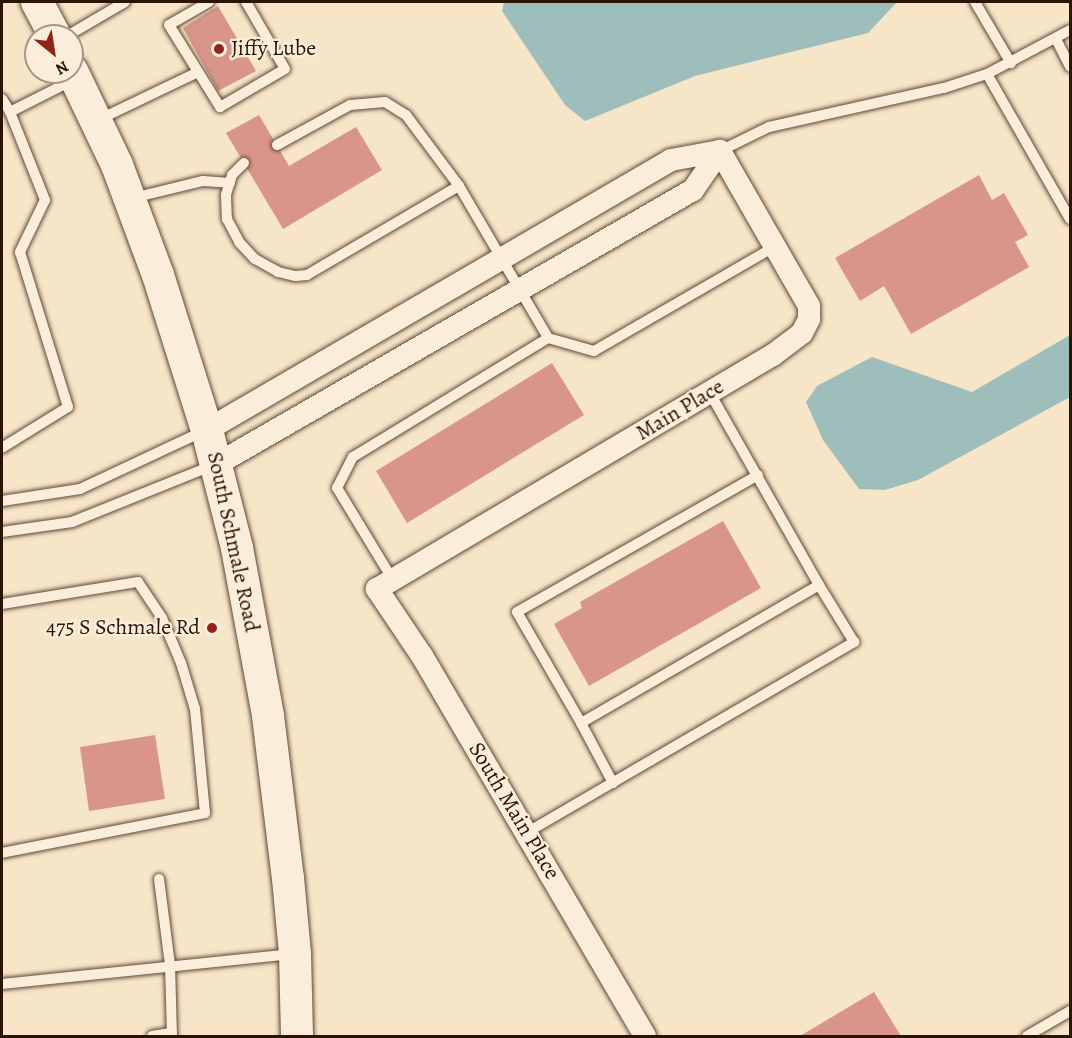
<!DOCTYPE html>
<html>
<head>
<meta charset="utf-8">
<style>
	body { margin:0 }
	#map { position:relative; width:1072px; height:1038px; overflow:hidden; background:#f7e5c8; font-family:Alegreya,serif }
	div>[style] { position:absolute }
	.water>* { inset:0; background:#9ebebc }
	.building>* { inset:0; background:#d99589 }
	.roads { filter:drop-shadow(0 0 2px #5e4834) drop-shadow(0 0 2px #5e4834) }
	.lane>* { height:10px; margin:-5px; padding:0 5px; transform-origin:5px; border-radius:5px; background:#faeedb }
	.street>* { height:22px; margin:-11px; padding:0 11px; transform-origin:11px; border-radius:11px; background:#faeedb }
	.secondary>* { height:32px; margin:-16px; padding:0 16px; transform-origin:16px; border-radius:16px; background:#faeedb }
	.dots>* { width:16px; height:16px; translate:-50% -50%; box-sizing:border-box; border:3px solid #faeedb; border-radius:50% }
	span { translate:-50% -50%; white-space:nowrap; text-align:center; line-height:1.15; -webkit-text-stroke:4.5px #faeedb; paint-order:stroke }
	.poi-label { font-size:22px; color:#2b1402 }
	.left { translate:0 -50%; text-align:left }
	.right { translate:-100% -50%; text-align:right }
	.street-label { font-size:22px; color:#2b1402 }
	.frame { position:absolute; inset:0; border:3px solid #2b1402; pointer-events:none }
	.north { position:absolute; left:24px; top:24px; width:60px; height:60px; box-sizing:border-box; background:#faeedb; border:2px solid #a79784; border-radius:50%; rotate:150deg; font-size:16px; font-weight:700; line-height:24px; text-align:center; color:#2b1402 }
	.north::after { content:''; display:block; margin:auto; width:21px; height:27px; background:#8f2418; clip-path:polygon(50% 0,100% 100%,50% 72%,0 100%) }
</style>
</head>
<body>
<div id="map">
	<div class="water">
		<i style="clip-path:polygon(504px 2px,897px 2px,868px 33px,695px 76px,585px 121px,565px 105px,502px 11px)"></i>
		<i style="clip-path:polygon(1070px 335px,1070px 397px,918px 480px,885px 490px,859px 489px,823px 440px,806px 402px,817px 386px,872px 357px,972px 392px)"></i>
	</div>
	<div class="building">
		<i style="clip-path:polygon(218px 6px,256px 71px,218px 91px,183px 28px)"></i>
		<i style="clip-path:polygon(259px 115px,289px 166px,356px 127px,382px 170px,283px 229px,226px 133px)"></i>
		<i style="clip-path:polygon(979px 175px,992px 200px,1004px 193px,1028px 235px,1015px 242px,1029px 267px,911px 334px,884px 286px,860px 301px,835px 258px)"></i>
		<i style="clip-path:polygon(552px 363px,584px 415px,407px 523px,376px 471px)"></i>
		<i style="clip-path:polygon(723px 521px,761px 588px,589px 686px,554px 624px,582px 608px,580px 602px)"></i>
		<i style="clip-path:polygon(155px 735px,165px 799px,89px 811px,80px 747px)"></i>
		<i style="clip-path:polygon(874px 992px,901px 1036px,800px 1036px)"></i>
	</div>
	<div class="roads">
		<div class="lane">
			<i style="left:209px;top:2px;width:46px;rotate:150.1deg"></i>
			<i style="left:169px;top:25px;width:97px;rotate:58.1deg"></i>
			<i style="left:220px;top:107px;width:75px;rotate:-30.3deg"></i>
			<i style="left:285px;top:69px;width:78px;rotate:-120.2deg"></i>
			<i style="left:975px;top:2px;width:71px;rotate:59.5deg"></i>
			<i style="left:67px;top:36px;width:67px;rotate:-30.4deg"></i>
			<i style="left:1056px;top:39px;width:31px;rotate:63deg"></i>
			<i style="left:987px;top:74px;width:167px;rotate:60.2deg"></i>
			<i style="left:2px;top:99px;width:15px;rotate:58deg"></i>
			<i style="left:10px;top:112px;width:95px;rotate:68.3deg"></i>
			<i style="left:45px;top:200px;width:58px;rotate:115.7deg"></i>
			<i style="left:20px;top:252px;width:162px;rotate:72.8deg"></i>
			<i style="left:68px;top:407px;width:78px;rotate:148.2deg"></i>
			<i style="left:10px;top:112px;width:71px;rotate:-26.9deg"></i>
			<i style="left:98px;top:120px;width:111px;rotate:-25.6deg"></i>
			<i style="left:277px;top:145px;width:83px;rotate:-28.7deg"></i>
			<i style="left:350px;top:105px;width:35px;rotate:-5deg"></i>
			<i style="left:385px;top:102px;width:25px;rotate:32deg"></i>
			<i style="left:406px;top:115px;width:89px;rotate:53.3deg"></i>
			<i style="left:459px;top:186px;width:176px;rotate:59.6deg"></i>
			<i style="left:548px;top:338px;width:48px;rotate:15.8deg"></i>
			<i style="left:594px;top:351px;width:210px;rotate:-30deg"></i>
			<i style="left:720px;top:151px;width:55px;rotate:-26.1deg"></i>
			<i style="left:769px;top:127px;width:179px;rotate:-12.6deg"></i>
			<i style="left:944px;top:88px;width:45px;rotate:-18deg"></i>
			<i style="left:987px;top:74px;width:94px;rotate:-27.9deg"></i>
			<i style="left:244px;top:163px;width:17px;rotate:135deg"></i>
			<i style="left:232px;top:175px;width:21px;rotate:107deg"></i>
			<i style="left:226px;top:195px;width:24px;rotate:88deg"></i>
			<i style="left:227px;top:219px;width:26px;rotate:62deg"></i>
			<i style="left:239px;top:242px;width:23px;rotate:47deg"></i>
			<i style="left:255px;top:259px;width:26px;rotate:29deg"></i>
			<i style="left:278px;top:272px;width:18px;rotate:13deg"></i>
			<i style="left:296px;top:276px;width:11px;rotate:-5deg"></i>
			<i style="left:307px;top:275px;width:176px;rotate:-30.4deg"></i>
			<i style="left:133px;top:198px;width:72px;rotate:-13.7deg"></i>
			<i style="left:203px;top:181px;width:27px;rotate:4deg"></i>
			<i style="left:758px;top:475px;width:277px;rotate:150.4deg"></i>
			<i style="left:517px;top:612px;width:128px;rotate:60deg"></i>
			<i style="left:581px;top:723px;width:275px;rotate:-30.1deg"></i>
			<i style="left:2px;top:501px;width:79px;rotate:-8.7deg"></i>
			<i style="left:80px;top:489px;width:137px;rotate:-25.1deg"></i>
			<i style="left:2px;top:532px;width:71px;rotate:-8.1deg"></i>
			<i style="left:72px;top:522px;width:153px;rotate:-21.9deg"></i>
			<i style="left:393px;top:580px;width:108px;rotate:-121.3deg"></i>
			<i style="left:337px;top:488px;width:35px;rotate:-63deg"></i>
			<i style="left:353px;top:457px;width:228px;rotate:-31.4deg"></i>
			<i style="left:2px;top:604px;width:138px;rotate:-9.2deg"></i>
			<i style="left:138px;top:582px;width:43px;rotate:56.3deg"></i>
			<i style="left:162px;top:618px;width:49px;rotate:67.1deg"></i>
			<i style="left:181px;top:663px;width:48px;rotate:73.1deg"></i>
			<i style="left:195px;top:709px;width:104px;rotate:84.5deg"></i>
			<i style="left:205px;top:813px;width:207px;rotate:168.9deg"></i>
			<i style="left:581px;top:723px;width:68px;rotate:61.9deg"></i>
			<i style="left:526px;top:833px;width:380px;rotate:-30.2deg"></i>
			<i style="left:854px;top:642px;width:67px;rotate:-121.6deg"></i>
			<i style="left:819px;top:585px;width:221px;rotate:-119.6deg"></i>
			<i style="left:159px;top:879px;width:87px;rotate:82.7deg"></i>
			<i style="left:170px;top:965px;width:71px;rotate:88.4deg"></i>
			<i style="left:2px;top:984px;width:294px;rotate:-5.9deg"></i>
			<i style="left:152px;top:1036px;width:19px;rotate:-9deg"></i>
			<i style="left:1027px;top:1036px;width:50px;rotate:-30.2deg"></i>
		</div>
		<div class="street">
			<i style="left:207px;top:430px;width:537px;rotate:-30.19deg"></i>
			<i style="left:671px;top:160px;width:50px;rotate:-10.4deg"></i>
			<i style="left:217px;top:464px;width:549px;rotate:-29.93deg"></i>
			<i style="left:693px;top:190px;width:47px;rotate:-55.3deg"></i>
			<i style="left:645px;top:1036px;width:441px;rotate:-120.4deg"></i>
			<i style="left:422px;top:656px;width:81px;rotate:-123.9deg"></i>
			<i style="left:377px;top:589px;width:460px;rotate:-30.6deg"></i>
			<i style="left:773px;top:355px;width:36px;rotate:-37deg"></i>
			<i style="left:802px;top:333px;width:16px;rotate:-63deg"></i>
			<i style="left:809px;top:319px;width:13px;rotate:-90deg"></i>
			<i style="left:809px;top:306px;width:179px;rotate:-119.9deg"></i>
		</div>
		<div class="secondary">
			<i style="left:37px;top:2px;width:38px;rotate:62deg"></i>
			<i style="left:72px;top:71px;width:104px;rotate:64.4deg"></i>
			<i style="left:117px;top:165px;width:117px;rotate:69.6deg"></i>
			<i style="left:158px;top:275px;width:163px;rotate:72.5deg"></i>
			<i style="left:207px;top:430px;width:122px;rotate:75.7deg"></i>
			<i style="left:237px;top:548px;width:171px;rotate:79.5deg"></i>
			<i style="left:268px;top:716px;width:163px;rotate:83deg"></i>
			<i style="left:288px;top:878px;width:76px;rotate:84.7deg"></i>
			<i style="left:295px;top:954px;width:82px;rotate:88.6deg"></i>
		</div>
	</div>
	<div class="dots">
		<i style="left:219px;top:49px;background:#8f2418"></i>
		<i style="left:212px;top:628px;background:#8f2418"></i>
	</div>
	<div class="poi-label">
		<span class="left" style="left:231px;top:49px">Jiffy Lube</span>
		<span class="right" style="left:200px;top:628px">475 S Schmale Rd</span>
	</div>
	<div class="street-label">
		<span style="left:680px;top:410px;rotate:-31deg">Main Place</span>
		<span style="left:233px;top:542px;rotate:78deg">South Schmale Road</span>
		<span style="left:514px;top:811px;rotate:59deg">South Main Place</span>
	</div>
	<div class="frame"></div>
	<div class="north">N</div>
</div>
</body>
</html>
